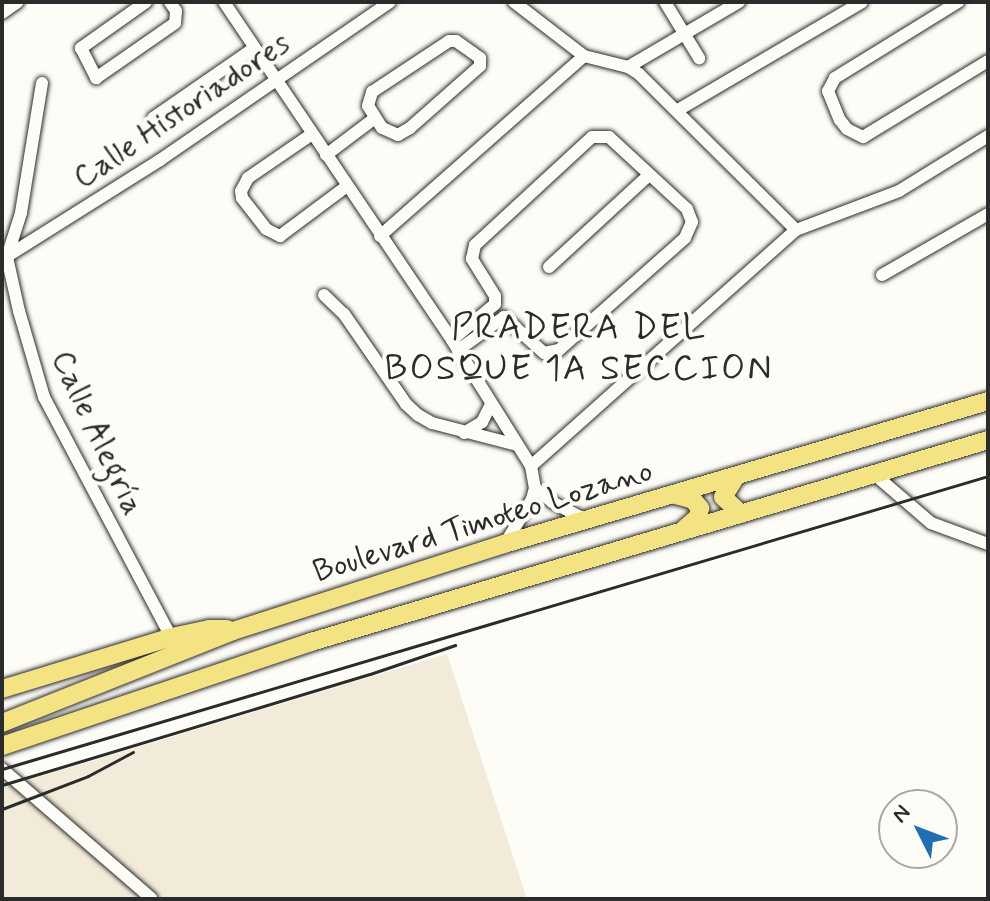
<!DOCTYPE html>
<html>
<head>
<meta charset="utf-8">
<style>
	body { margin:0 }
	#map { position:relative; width:990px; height:901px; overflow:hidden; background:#fdfcf7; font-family:Mynerve,sans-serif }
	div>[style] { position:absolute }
	.built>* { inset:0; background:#f3ebd9 }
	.roads { filter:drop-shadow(0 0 2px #2b2b2b) drop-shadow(0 0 2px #2b2b2b) }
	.minor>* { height:12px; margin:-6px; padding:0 6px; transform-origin:6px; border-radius:6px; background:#fdfcf7 }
	.primary>* { height:18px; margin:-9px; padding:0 9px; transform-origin:9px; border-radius:9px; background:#f4e382 }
	.rail>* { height:3px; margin:-1.5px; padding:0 1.5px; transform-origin:1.5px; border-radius:1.5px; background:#2b2b2b }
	span { translate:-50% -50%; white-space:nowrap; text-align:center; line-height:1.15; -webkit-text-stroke:8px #fdfcf7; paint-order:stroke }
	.street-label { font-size:32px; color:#2b2b2b }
	.quarter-label { font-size:36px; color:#2b2b2b; letter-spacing:2px }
	.frame { position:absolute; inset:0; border:4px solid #2b2b2b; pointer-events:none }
	.north { position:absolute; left:878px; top:789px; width:80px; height:80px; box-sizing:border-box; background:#fdfcf7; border:2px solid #a9a8a5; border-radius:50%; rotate:312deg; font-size:22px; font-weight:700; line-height:32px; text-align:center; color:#2b2b2b }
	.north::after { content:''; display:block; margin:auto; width:28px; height:36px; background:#1f6fb2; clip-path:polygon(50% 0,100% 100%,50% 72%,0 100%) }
</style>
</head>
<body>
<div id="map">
	<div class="built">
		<i style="clip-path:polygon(447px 654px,527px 899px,2px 899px,2px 788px)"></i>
	</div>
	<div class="roads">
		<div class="minor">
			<i style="left:146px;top:2px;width:80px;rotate:144.7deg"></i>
			<i style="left:81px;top:48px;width:34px;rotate:63deg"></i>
			<i style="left:96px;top:78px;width:96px;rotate:-34.8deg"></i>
			<i style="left:175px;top:23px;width:12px;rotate:-85deg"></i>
			<i style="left:176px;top:11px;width:11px;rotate:-124deg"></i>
			<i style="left:224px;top:2px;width:408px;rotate:56deg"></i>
			<i style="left:452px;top:340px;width:149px;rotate:57.9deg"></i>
			<i style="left:531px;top:466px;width:22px;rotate:80deg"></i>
			<i style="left:535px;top:488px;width:11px;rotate:105deg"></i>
			<i style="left:532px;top:499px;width:50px;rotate:121.2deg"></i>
			<i style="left:514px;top:2px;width:88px;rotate:37.6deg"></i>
			<i style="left:584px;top:56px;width:45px;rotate:14deg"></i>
			<i style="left:628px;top:67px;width:13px;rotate:32deg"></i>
			<i style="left:639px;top:74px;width:221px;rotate:44.8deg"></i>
			<i style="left:665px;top:2px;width:66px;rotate:58.7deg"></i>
			<i style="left:958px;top:2px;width:145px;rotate:148.3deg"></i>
			<i style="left:835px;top:78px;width:15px;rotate:118deg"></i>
			<i style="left:828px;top:91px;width:31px;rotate:68deg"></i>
			<i style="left:840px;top:120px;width:11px;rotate:52deg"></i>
			<i style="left:847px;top:129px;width:18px;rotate:27deg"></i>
			<i style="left:863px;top:137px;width:146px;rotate:-31.3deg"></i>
			<i style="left:2px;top:13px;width:19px;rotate:-35deg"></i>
			<i style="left:449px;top:41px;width:7px"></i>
			<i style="left:456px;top:41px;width:21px;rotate:35deg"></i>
			<i style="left:473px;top:53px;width:9px;rotate:36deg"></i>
			<i style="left:480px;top:58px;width:8px;rotate:90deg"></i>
			<i style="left:480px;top:66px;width:94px;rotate:138.5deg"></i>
			<i style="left:410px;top:128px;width:14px;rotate:150deg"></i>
			<i style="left:398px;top:135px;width:17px;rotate:-156deg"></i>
			<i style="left:382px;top:128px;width:26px;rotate:-122deg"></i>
			<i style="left:368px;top:106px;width:15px;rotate:-74deg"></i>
			<i style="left:372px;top:92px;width:92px;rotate:-33.5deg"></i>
			<i style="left:628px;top:67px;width:129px;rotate:-30.4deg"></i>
			<i style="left:42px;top:83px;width:132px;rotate:99.2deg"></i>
			<i style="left:21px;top:213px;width:46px;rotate:107.7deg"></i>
			<i style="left:7px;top:257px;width:55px;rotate:77.5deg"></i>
			<i style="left:19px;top:311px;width:90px;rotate:73.8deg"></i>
			<i style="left:44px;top:397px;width:278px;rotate:62.1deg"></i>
			<i style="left:678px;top:110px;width:213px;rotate:-30.4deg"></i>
			<i style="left:153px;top:118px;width:123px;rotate:-34.7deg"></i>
			<i style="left:312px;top:134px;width:78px;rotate:145.5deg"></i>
			<i style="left:248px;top:178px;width:15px;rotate:118deg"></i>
			<i style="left:241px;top:191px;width:7px;rotate:82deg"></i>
			<i style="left:242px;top:198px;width:39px;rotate:52deg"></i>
			<i style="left:266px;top:229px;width:16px;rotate:27deg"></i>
			<i style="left:280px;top:236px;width:84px;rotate:-36.7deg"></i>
			<i style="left:326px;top:155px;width:61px;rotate:-37.1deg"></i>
			<i style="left:380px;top:236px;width:272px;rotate:-41.4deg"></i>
			<i style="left:6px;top:257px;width:182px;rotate:-32.2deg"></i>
			<i style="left:160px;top:160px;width:279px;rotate:-34.5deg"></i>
			<i style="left:549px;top:267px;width:136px;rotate:-42.6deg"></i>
			<i style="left:882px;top:275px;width:122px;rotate:-29.9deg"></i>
			<i style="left:324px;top:295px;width:28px;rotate:44deg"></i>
			<i style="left:344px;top:314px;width:109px;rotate:55.4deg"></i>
			<i style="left:406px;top:404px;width:16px;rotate:43deg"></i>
			<i style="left:418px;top:415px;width:16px;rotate:30deg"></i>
			<i style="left:432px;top:423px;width:88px;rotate:14.5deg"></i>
			<i style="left:452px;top:340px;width:56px;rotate:-39.9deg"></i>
			<i style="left:495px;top:304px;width:8px;rotate:-90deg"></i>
			<i style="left:495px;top:296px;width:44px;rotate:-121.9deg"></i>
			<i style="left:472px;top:259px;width:14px;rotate:-78deg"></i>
			<i style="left:475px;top:245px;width:159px;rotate:-42.7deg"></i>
			<i style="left:592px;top:137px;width:17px"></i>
			<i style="left:609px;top:137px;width:106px;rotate:42.7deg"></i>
			<i style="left:687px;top:209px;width:14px;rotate:69deg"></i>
			<i style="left:692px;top:222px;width:17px;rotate:114deg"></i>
			<i style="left:685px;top:238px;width:169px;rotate:138.4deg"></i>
			<i style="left:559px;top:350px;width:15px;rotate:169deg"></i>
			<i style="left:544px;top:353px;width:54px;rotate:-138deg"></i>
			<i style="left:504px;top:317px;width:57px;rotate:144.3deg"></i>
			<i style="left:464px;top:433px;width:21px;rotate:-31deg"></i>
			<i style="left:482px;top:422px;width:20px;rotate:-63deg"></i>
			<i style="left:531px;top:466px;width:355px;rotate:-41.7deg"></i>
			<i style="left:796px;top:230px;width:110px;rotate:-20.7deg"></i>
			<i style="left:899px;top:191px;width:105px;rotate:-31.7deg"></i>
			<i style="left:874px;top:474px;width:75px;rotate:40.7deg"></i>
			<i style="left:931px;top:523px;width:61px;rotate:20.2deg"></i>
			<i style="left:535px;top:488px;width:22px;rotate:39deg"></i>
			<i style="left:552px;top:502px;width:38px;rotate:28deg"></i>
			<i style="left:2px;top:769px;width:198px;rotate:40.9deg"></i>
		</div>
		<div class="primary">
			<i style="left:735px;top:478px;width:22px;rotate:122deg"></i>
			<i style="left:723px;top:497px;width:25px;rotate:43deg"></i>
			<i style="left:676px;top:495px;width:18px;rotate:16deg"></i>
			<i style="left:693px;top:500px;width:11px;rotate:49deg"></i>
			<i style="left:700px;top:508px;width:9px;rotate:103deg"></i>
			<i style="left:698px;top:517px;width:18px;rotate:139deg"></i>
			<i style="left:2px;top:689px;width:178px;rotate:-17deg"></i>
			<i style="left:172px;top:637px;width:38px;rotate:-12deg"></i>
			<i style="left:209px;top:629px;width:18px"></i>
			<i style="left:2px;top:723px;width:249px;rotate:-21.7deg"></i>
			<i style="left:233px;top:631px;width:285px;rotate:-17.8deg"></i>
			<i style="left:504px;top:544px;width:505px;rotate:-16.46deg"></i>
			<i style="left:2px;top:746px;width:326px;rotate:-18.6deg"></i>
			<i style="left:311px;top:642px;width:706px;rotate:-16.61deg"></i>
		</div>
	</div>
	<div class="rail">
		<i style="left:2px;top:769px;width:1029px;rotate:-16.55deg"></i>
		<i style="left:2px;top:785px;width:384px;rotate:-16.8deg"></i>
		<i style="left:370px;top:674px;width:90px;rotate:-18.8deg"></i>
		<i style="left:2px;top:809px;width:92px;rotate:-21deg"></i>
		<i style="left:88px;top:776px;width:51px;rotate:-28.1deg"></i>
	</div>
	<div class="street-label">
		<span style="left:182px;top:111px;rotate:-34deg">Calle Historiadores</span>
		<span style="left:97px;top:433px;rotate:65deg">Calle Alegría</span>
		<span style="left:483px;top:522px;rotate:-17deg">Boulevard Timoteo Lozano</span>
	</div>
	<div class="quarter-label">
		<span style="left:579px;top:349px">PRADERA DEL<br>BOSQUE 1A SECCION</span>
	</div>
	<div class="frame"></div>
	<div class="north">N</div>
</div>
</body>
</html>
